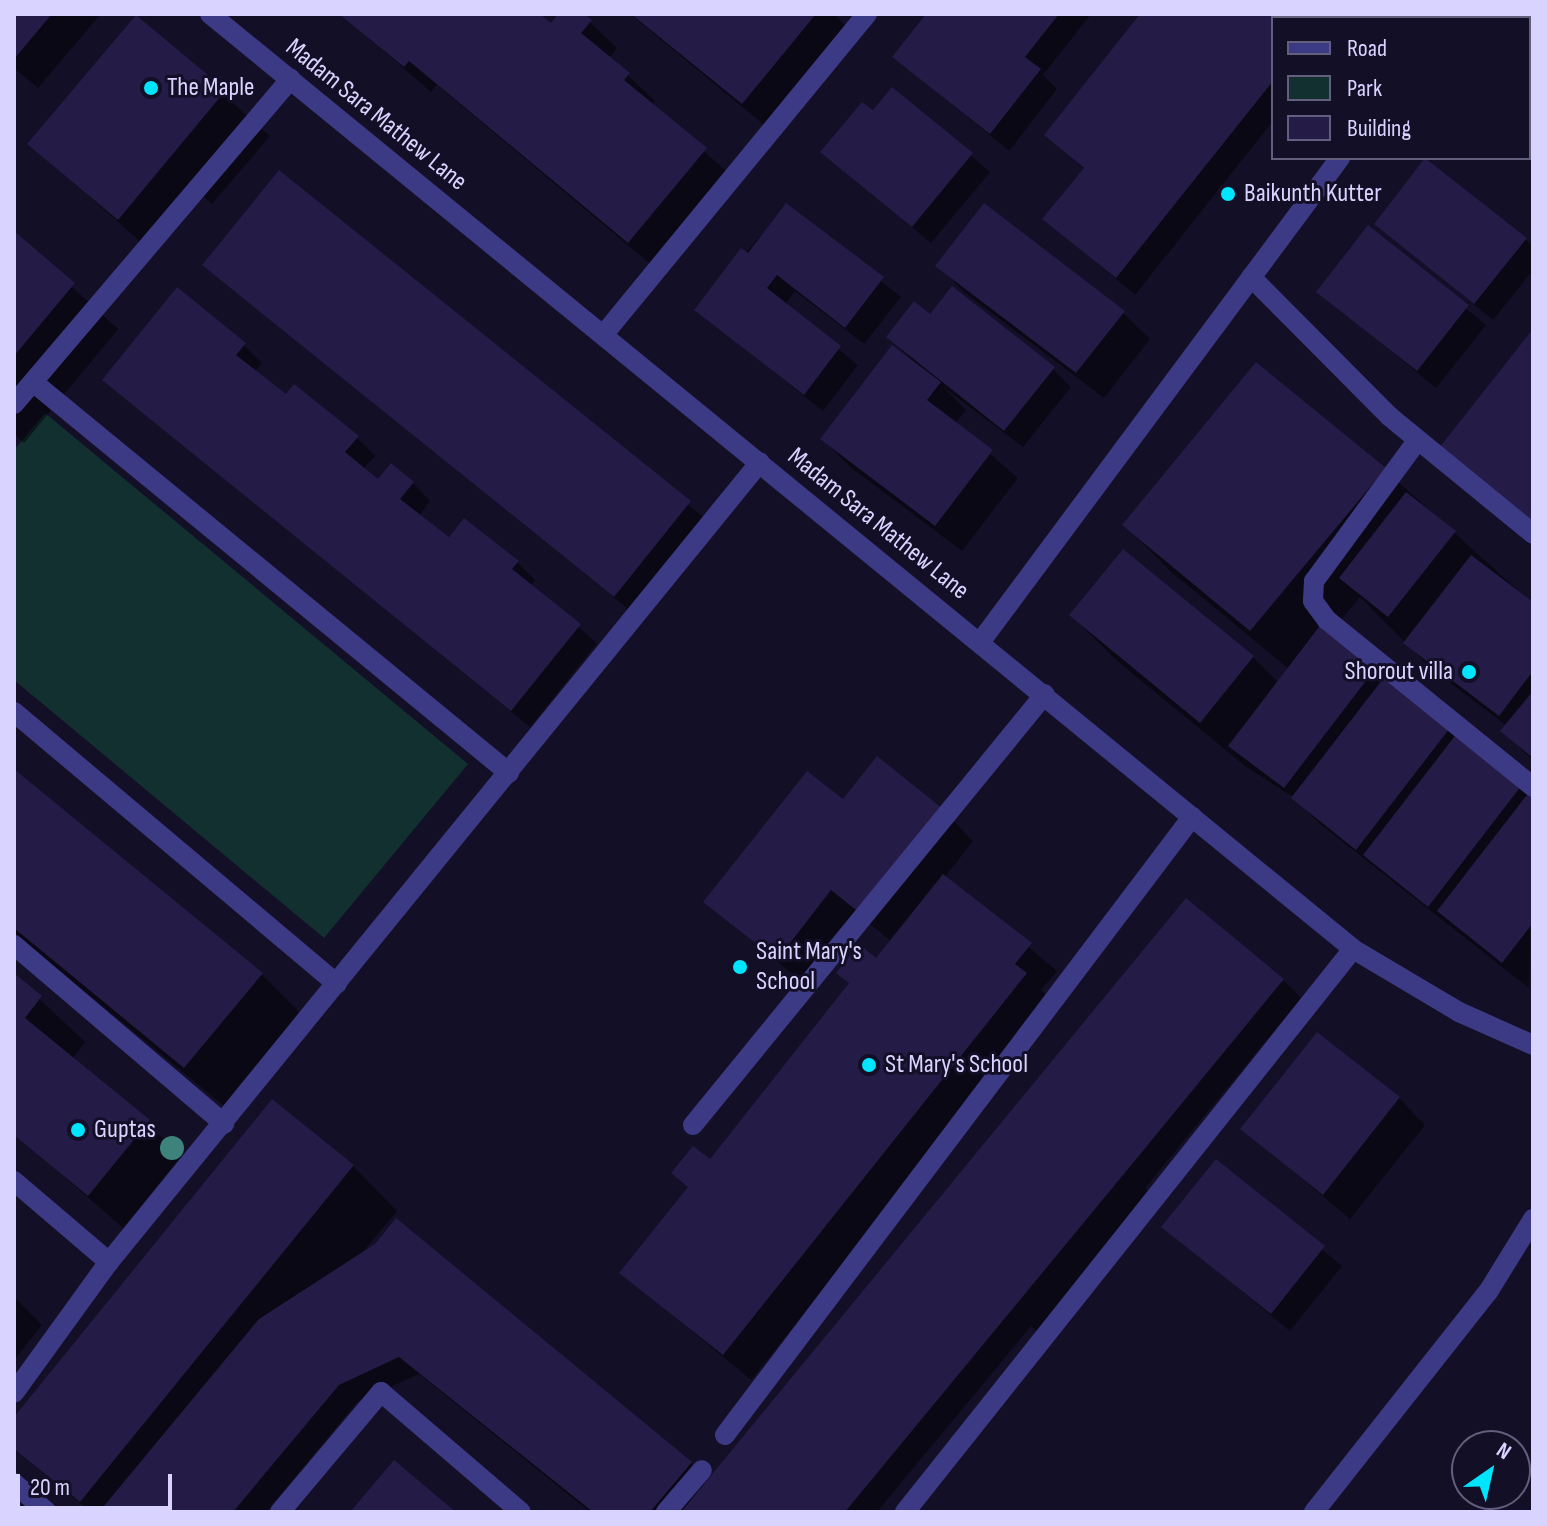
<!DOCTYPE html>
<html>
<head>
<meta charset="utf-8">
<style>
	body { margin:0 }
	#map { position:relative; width:1547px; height:1526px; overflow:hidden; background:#130f26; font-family:"Sofia Sans Condensed",sans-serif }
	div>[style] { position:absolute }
	.green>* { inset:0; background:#12302f }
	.shadow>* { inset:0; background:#0007 }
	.building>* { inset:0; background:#241b47 }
	.service>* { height:20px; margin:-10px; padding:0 10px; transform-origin:10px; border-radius:10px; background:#3d3a85 }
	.minor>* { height:20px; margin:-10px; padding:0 10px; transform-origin:10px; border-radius:10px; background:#3d3a85 }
	.trees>* { width:24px; height:24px; margin:-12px; border-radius:50%; background:#3d827b }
	.dots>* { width:22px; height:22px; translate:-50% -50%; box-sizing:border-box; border:4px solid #130f26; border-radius:50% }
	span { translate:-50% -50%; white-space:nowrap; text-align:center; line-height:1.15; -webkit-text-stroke:6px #130f26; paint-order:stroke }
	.poi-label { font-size:26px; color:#d9d4ff }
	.left { translate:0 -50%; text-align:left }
	.right { translate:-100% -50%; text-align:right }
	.street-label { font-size:26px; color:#d9d4ff }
	.frame { position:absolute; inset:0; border:16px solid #d9d4ff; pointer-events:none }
	.legend { position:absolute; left:1271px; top:16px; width:260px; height:144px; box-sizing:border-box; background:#130f26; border:2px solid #625e7d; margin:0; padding:10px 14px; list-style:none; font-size:24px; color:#d9d4ff }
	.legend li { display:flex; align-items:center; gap:16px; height:40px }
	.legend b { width:40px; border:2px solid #625e7d }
	.north { position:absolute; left:1451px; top:1430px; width:80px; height:80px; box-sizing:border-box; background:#130f26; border:2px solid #625e7d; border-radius:50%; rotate:34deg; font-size:22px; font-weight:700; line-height:32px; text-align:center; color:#d9d4ff }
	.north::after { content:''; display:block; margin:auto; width:28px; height:36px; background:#00e5ff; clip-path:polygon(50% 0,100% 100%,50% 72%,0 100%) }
	.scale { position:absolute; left:16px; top:1474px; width:156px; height:36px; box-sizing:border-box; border:4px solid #d9d4ff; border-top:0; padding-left:10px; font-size:24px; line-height:28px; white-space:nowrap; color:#d9d4ff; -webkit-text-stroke:6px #130f26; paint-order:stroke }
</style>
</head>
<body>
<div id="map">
	<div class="green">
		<i style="clip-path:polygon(45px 413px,468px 764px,324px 938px,14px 680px,14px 450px)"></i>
	</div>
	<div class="shadow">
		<i style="clip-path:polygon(14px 14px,97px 14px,99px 16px,38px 88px,14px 68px)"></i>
		<i style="clip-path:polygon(341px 14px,537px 14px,551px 26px,561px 14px,581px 14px,617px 48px,609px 58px,655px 101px,651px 105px,732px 176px,655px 268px,437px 85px,431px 92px)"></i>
		<i style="clip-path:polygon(630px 14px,834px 14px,850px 30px,769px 129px)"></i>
		<i style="clip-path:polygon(929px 14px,1091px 14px,1043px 75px,1057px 89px,1009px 151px,895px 57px)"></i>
		<i style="clip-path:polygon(1143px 14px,1374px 14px,1273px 18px,1273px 121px,1135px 295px,1045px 219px,1085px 170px,1046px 135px)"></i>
		<i style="clip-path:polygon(136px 17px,270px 136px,212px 204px,201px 194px,152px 252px,30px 144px)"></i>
		<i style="clip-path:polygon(893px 89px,990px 172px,931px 243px,823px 152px,873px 113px)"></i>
		<i style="clip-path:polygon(279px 173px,708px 521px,633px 613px,204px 265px)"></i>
		<i style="clip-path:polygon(787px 206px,901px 297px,864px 344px,795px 291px,785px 305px,858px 365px,823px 411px,696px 310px)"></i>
		<i style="clip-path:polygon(1376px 224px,1525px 239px,1533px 247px,1533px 270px,1493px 320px)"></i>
		<i style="clip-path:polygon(1368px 228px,1486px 325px,1436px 388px,1318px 291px)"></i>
		<i style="clip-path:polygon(14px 234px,118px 329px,24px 443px,14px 434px)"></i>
		<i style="clip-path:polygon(938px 265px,1123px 313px,1150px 339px,1104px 398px,964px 292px)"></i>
		<i style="clip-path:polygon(930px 317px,1053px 369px,1071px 387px,1023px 447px,942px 386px,966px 410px,955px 424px,1018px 478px,962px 551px,849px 466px,823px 439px,910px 358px,889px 337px)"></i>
		<i style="clip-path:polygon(244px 345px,262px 363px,254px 372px,286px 397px,357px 438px,375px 456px,363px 469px,378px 481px,413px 483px,430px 501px,419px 516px,449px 540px,517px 562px,535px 580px,531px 586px,597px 643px,530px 727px,105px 380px)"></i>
		<i style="clip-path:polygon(1384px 469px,1533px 604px,1533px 761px,1503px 731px,1507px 726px,1432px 669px,1360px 597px,1334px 628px,1533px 790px,1529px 988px,1320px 824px,1293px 797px,1245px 766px,1116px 660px,1071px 615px,1253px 657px,1279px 683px,1289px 669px,1169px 570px,1125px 525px)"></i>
		<i style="clip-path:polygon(14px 771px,262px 975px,306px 1019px,230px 1111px,14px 933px)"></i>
		<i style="clip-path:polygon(843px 802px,947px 814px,973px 841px,945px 877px,1057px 971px,1041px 990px,1052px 1001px,751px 1380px,622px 1273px,689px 1188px,674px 1173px,710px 1162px,851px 985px,838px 973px,877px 961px,892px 942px,859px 915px,805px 985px,706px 902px)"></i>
		<i style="clip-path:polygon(14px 975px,85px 1042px,72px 1059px,182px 1155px,123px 1228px,14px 1133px)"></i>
		<i style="clip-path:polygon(1283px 980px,1301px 998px,1145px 1188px,1153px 1197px,1040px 1334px,1031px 1326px,877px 1512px,590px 1512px,419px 1374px,357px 1402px,266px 1512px,91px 1512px,14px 1449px,14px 1421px,353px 1166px,397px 1211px,363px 1252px,691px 1463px,708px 1481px)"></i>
		<i style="clip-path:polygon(1399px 1098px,1425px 1125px,1350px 1219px,1243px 1129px)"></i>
		<i style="clip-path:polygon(1216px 1162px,1342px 1266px,1290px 1331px,1164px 1227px)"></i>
		<i style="clip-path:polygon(14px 1297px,42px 1325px,14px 1360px)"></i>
	</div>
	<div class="building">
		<i style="clip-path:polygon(14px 14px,52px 14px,14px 59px)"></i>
		<i style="clip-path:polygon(339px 14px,540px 14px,551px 23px,558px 14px,584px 14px,592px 20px,581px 33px,630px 73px,624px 80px,707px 148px,628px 243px,409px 61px,404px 67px)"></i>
		<i style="clip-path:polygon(631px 14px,816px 14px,742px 104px)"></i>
		<i style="clip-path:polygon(926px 14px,1059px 14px,1025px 57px,1041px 69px,990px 134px,892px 57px)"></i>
		<i style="clip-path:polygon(1140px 14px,1327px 14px,1273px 18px,1273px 81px,1116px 278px,1042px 219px,1084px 168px,1044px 135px)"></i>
		<i style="clip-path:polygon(136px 15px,226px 90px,118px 220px,27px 144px)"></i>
		<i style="clip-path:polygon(892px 87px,973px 153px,912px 227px,820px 152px,862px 102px,873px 110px)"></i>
		<i style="clip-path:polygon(1425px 158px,1527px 238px,1474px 304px,1374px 224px)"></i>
		<i style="clip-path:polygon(279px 170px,691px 501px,614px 597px,202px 265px)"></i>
		<i style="clip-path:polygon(786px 203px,884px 277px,845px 328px,777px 275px,767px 288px,841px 346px,804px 395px,694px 310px,741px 248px,748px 253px)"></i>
		<i style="clip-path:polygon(984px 203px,1125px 311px,1076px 373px,935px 266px)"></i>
		<i style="clip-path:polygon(1368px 225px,1469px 305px,1417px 371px,1316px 292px)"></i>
		<i style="clip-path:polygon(14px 231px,75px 283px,14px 356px)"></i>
		<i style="clip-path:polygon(952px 286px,1055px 367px,1004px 431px,886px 337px,914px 301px,930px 314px)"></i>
		<i style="clip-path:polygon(177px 287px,246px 343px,236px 355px,286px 394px,294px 384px,359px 436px,345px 452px,378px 479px,391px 463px,414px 482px,400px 499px,449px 537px,464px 518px,519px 561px,512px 569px,581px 624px,511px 711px,102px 380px)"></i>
		<i style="clip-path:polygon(1533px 329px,1533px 521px,1439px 448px)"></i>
		<i style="clip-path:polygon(892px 345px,941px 382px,927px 400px,993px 450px,935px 526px,820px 439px)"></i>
		<i style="clip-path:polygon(1256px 362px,1386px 468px,1250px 631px,1122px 525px)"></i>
		<i style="clip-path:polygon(1406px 492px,1456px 531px,1388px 617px,1339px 578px)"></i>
		<i style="clip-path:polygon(1123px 549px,1254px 656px,1200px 723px,1069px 615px)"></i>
		<i style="clip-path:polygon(1471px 555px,1533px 602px,1533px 671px,1499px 716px,1403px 643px)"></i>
		<i style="clip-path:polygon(1325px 619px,1381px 661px,1284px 788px,1228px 746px)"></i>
		<i style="clip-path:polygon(1389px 671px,1453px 724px,1356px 850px,1291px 798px)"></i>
		<i style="clip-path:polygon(1533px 691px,1533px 758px,1500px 731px)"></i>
		<i style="clip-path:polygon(1461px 728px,1525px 781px,1428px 907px,1363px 855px)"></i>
		<i style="clip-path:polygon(877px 756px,948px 813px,866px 918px,831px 890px,777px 960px,703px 902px,807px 771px,843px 799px)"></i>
		<i style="clip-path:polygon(14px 769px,263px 973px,184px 1068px,14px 928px)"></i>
		<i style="clip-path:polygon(1533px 787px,1533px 923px,1502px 963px,1437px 911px)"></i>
		<i style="clip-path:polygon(943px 874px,1032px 943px,1015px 964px,1027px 973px,723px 1355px,619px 1273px,688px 1187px,671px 1173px,693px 1146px,710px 1159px,849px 983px,836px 973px,859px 944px,876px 958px)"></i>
		<i style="clip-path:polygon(1186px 898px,1284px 979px,1128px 1169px,845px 1512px,681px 1512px)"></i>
		<i style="clip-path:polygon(14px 973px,42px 996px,25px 1018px,150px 1120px,88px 1196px,14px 1135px)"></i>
		<i style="clip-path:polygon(1317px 1032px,1400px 1097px,1323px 1195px,1240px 1129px)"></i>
		<i style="clip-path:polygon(272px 1099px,354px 1165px,80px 1502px,14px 1449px,14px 1417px)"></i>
		<i style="clip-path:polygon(1216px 1159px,1325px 1246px,1271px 1314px,1161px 1227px)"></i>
		<i style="clip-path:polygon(396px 1218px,692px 1462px,650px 1512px,593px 1512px,399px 1357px,339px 1385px,233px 1512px,99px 1512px,259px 1319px,375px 1244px)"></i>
		<i style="clip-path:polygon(394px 1460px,445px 1503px,456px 1512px,350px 1512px)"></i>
	</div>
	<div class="service">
		<i style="left:14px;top:945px;width:276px;rotate:40.4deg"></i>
		<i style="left:693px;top:1125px;width:556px;rotate:-50.76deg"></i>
		<i style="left:725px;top:1435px;width:775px;rotate:-52.92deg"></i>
	</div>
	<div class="minor">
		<i style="left:210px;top:14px;width:1477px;rotate:39.28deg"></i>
		<i style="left:1353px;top:949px;width:123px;rotate:30.7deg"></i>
		<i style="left:1459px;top:1012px;width:81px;rotate:24deg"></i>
		<i style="left:1444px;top:18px;width:5px;rotate:-53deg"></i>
		<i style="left:1251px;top:277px;width:196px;rotate:45.2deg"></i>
		<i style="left:1389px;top:416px;width:186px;rotate:39.3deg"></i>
		<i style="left:604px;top:334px;width:414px;rotate:-50.6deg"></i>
		<i style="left:33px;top:382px;width:616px;rotate:39.4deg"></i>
		<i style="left:14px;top:404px;width:427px;rotate:-49.6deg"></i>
		<i style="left:1417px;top:441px;width:174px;rotate:126.3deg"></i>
		<i style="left:1314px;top:581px;width:20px;rotate:93deg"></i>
		<i style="left:1313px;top:601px;width:24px;rotate:54deg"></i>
		<i style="left:1327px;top:620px;width:265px;rotate:39deg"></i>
		<i style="left:981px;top:641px;width:602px;rotate:-53.38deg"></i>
		<i style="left:14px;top:712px;width:422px;rotate:40.1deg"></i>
		<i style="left:14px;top:1181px;width:125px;rotate:40.5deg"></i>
		<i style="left:14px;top:1393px;width:162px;rotate:-54.1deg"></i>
		<i style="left:109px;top:1262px;width:1031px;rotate:-50.86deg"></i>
		<i style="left:14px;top:1483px;width:44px;rotate:41.3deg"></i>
		<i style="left:280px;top:1512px;width:157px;rotate:-49.9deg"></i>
		<i style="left:381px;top:1392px;width:184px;rotate:40.6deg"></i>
		<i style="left:666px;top:1512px;width:55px;rotate:-49.4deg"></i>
		<i style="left:905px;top:1512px;width:719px;rotate:-51.49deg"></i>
		<i style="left:1314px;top:1512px;width:280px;rotate:-51.7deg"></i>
		<i style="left:1488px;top:1292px;width:86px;rotate:-58.3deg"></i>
	</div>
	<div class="trees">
		<i style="left:172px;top:1148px"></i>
	</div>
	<div class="dots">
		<i style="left:151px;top:88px;background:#00e5ff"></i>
		<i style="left:1228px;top:194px;background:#00e5ff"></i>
		<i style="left:1469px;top:672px;background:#00e5ff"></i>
		<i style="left:740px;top:967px;background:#00e5ff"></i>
		<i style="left:869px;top:1065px;background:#00e5ff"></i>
		<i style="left:78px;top:1130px;background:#00e5ff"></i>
	</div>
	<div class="poi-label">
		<span class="left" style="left:167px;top:88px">The Maple</span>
		<span class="left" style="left:1244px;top:194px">Baikunth Kutter</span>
		<span class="right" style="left:1453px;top:672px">Shorout villa</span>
		<span class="left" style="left:756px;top:967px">Saint Mary's<br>School</span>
		<span class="left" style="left:885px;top:1065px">St Mary's School</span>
		<span class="left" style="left:94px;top:1130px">Guptas</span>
	</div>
	<div class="street-label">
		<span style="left:376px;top:115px;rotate:39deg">Madam Sara Mathew Lane</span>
		<span style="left:878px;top:524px;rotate:39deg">Madam Sara Mathew Lane</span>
	</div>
	<div class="frame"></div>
	<ul class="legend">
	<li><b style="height:10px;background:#3d3a85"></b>Road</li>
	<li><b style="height:22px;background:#12302f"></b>Park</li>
	<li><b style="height:22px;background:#241b47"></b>Building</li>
	</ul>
	<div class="north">N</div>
	<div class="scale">20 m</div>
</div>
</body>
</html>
